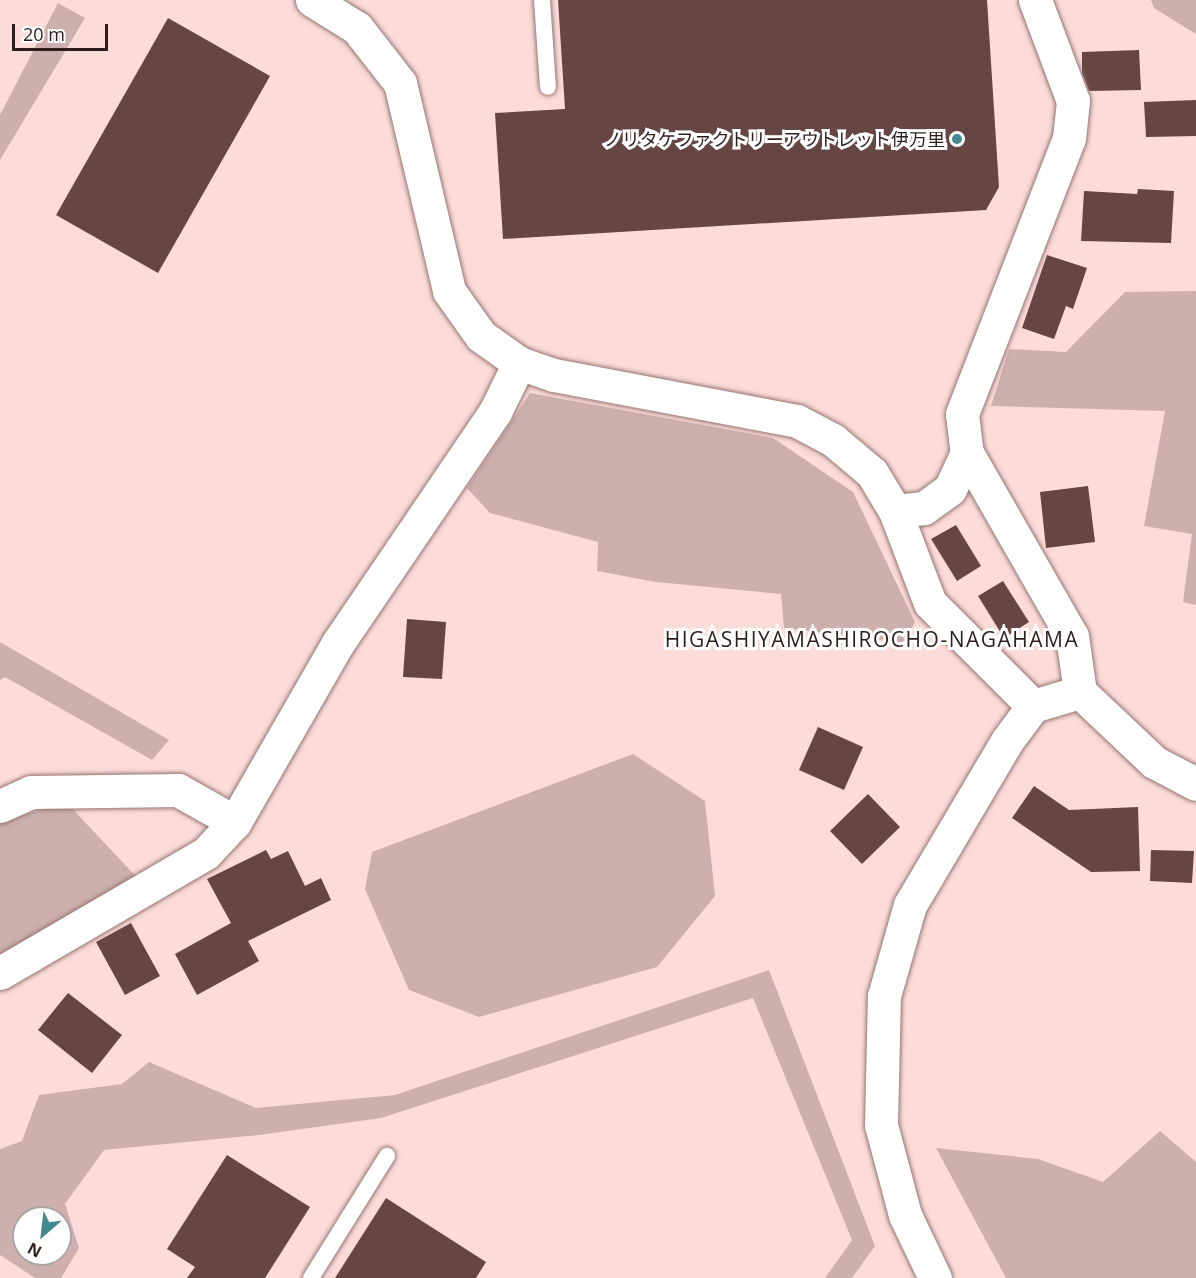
<!DOCTYPE html>
<html>
<head>
<meta charset="utf-8">
<style>
	body { margin:0 }
	#map { position:relative; width:1196px; height:1278px; overflow:hidden; background:#fbdcd9; font-family:"Open Sans","Noto Sans JP",sans-serif }
	div>[style] { position:absolute }
	.green>* { inset:0; background:#cdb0ad }
	.building>* { inset:0; background:#654643 }
	.roads { filter:drop-shadow(0 0 2px #967571) drop-shadow(0 0 2px #967571) }
	.lane>* { height:16px; margin:-8px; padding:0 8px; transform-origin:8px; border-radius:8px; background:#fff }
	.street>* { height:33px; margin:-16.5px; padding:0 16.5px; transform-origin:16.5px; border-radius:16.5px; background:#fff }
	.secondary>* { height:33px; margin:-16.5px; padding:0 16.5px; transform-origin:16.5px; border-radius:16.5px; background:#fff }
	.dots>* { width:16px; height:16px; translate:-50% -50%; box-sizing:border-box; border:3px solid #fff; border-radius:50% }
	span { translate:-50% -50%; white-space:nowrap; text-align:center; line-height:1.15; -webkit-text-stroke:6px #fff; paint-order:stroke }
	.poi-label { font-size:18px; color:#2c1e1d }
	.right { translate:-100% -50%; text-align:right }
	.quarter-label { font-size:21px; color:#2c1e1d; letter-spacing:1.5px }
	.north { position:absolute; left:12px; top:1206px; width:60px; height:60px; box-sizing:border-box; background:#fff; border:2px solid #aba5a5; border-radius:50%; rotate:208deg; font-size:16px; font-weight:700; line-height:24px; text-align:center; color:#2c1e1d }
	.north::after { content:''; display:block; margin:auto; width:21px; height:27px; background:#428990; clip-path:polygon(50% 0,100% 100%,50% 72%,0 100%) }
	.scale { position:absolute; left:12px; top:24px; width:96px; height:27px; box-sizing:border-box; border:3px solid #2c1e1d; border-top:0; padding-left:8px; font-size:18px; line-height:21px; white-space:nowrap; color:#2c1e1d; -webkit-text-stroke:4px #fff; paint-order:stroke }
</style>
</head>
<body>
<div id="map">
	<div class="green">
		<i style="clip-path:polygon(1151px 0,1196px 0,1196px 34px,1154px 8px)"></i>
		<i style="clip-path:polygon(58px 3px,85px 18px,0 160px,0 115px)"></i>
		<i style="clip-path:polygon(1196px 291px,1196px 605px,1183px 602px,1192px 534px,1144px 526px,1165px 411px,991px 406px,1009px 349px,1066px 352px,1125px 292px)"></i>
		<i style="clip-path:polygon(530px 393px,773px 438px,853px 492px,915px 622px,904px 643px,784px 628px,781px 594px,656px 582px,597px 571px,598px 542px,490px 513px,467px 488px)"></i>
		<i style="clip-path:polygon(0 642px,169px 740px,152px 760px,5px 677px,0 680px)"></i>
		<i style="clip-path:polygon(633px 754px,705px 801px,715px 896px,657px 967px,479px 1017px,409px 990px,365px 889px,372px 852px)"></i>
		<i style="clip-path:polygon(67px 803px,143px 884px,0 960px,0 821px)"></i>
		<i style="clip-path:polygon(evenodd,769px 970px,875px 1246px,852px 1278px,825px 1278px,852px 1240px,753px 998px,381px 1118px,259px 1135px,104px 1150px,65px 1204px,79px 1248px,61px 1278px,35px 1278px,0 1255px,0 1149px,22px 1141px,39px 1095px,122px 1084px,149px 1062px,256px 1108px,395px 1095px,769px 970px,24px 1218px,60px 1218px,60px 1254px,24px 1254px,24px 1218px)"></i>
		<i style="clip-path:polygon(1160px 1131px,1196px 1162px,1196px 1278px,1006px 1278px,936px 1148px,1038px 1159px,1103px 1182px)"></i>
	</div>
	<div class="building">
		<i style="clip-path:polygon(558px 0,987px 0,999px 187px,986px 210px,503px 239px,495px 113px,565px 109px)"></i>
		<i style="clip-path:polygon(168px 18px,270px 76px,158px 273px,56px 215px)"></i>
		<i style="clip-path:polygon(1139px 50px,1141px 90px,1089px 91px,1082px 73px,1082px 52px)"></i>
		<i style="clip-path:polygon(1196px 100px,1196px 136px,1146px 137px,1144px 102px)"></i>
		<i style="clip-path:polygon(1138px 189px,1174px 191px,1171px 243px,1081px 241px,1084px 191px,1137px 194px)"></i>
		<i style="clip-path:polygon(1047px 255px,1087px 268px,1073px 309px,1066px 306px,1054px 339px,1022px 328px)"></i>
		<i style="clip-path:polygon(1088px 486px,1095px 542px,1046px 548px,1040px 492px)"></i>
		<i style="clip-path:polygon(956px 525px,981px 566px,957px 581px,931px 539px)"></i>
		<i style="clip-path:polygon(1003px 581px,1029px 622px,1004px 638px,978px 596px)"></i>
		<i style="clip-path:polygon(407px 619px,446px 622px,442px 679px,403px 677px)"></i>
		<i style="clip-path:polygon(818px 727px,863px 747px,844px 790px,799px 770px)"></i>
		<i style="clip-path:polygon(1034px 786px,1069px 810px,1138px 807px,1140px 871px,1091px 872px,1012px 818px)"></i>
		<i style="clip-path:polygon(868px 794px,900px 827px,862px 864px,830px 831px)"></i>
		<i style="clip-path:polygon(266px 850px,271px 859px,288px 851px,305px 886px,321px 878px,331px 900px,248px 941px,259px 961px,197px 995px,175px 954px,231px 923px,207px 879px)"></i>
		<i style="clip-path:polygon(1151px 850px,1194px 851px,1192px 883px,1150px 881px)"></i>
		<i style="clip-path:polygon(131px 923px,160px 976px,125px 995px,96px 942px)"></i>
		<i style="clip-path:polygon(68px 993px,122px 1035px,92px 1073px,38px 1030px)"></i>
		<i style="clip-path:polygon(227px 1155px,310px 1207px,265px 1278px,187px 1278px,195px 1267px,167px 1249px)"></i>
		<i style="clip-path:polygon(386px 1198px,486px 1262px,476px 1278px,335px 1278px)"></i>
	</div>
	<div class="roads">
		<div class="lane">
			<i style="left:542px;top:0;width:87px;rotate:86.1deg"></i>
			<i style="left:311px;top:1278px;width:144px;rotate:-58.1deg"></i>
		</div>
		<div class="street">
			<i style="left:312px;top:0;width:53px;rotate:31.9deg"></i>
			<i style="left:357px;top:28px;width:70px;rotate:52deg"></i>
			<i style="left:400px;top:83px;width:214px;rotate:76.7deg"></i>
			<i style="left:449px;top:291px;width:55px;rotate:54.6deg"></i>
			<i style="left:481px;top:336px;width:47px;rotate:35.4deg"></i>
			<i style="left:519px;top:363px;width:37px;rotate:19deg"></i>
			<i style="left:554px;top:375px;width:247px;rotate:10.7deg"></i>
			<i style="left:797px;top:421px;width:41px;rotate:27.8deg"></i>
			<i style="left:833px;top:440px;width:51px;rotate:40.2deg"></i>
			<i style="left:872px;top:473px;width:44px;rotate:58.8deg"></i>
			<i style="left:895px;top:511px;width:98px;rotate:69.2deg"></i>
			<i style="left:930px;top:603px;width:146px;rotate:45deg"></i>
			<i style="left:1033px;top:706px;width:49px;rotate:-16.6deg"></i>
			<i style="left:1035px;top:0;width:108px;rotate:69.4deg"></i>
			<i style="left:1073px;top:101px;width:37px;rotate:96deg"></i>
			<i style="left:1069px;top:138px;width:296px;rotate:111.2deg"></i>
			<i style="left:962px;top:414px;width:39px;rotate:83deg"></i>
			<i style="left:967px;top:453px;width:211px;rotate:60.2deg"></i>
			<i style="left:1072px;top:636px;width:57px;rotate:81.9deg"></i>
			<i style="left:1080px;top:692px;width:102px;rotate:43.4deg"></i>
			<i style="left:1154px;top:762px;width:47px;rotate:27.6deg"></i>
			<i style="left:895px;top:511px;width:29px;rotate:-6deg"></i>
			<i style="left:924px;top:508px;width:32px;rotate:-36deg"></i>
			<i style="left:950px;top:489px;width:40px;rotate:-65deg"></i>
			<i style="left:0;top:806px;width:34px;rotate:-24deg"></i>
			<i style="left:31px;top:792px;width:147px;rotate:-0.8deg"></i>
			<i style="left:178px;top:790px;width:65px;rotate:29.3deg"></i>
			<i style="left:0;top:973px;width:238px;rotate:-30.2deg"></i>
			<i style="left:206px;top:853px;width:42px;rotate:-46.9deg"></i>
			<i style="left:235px;top:822px;width:207px;rotate:-60.1deg"></i>
			<i style="left:338px;top:643px;width:279px;rotate:-55.8deg"></i>
			<i style="left:495px;top:412px;width:55px;rotate:-63.9deg"></i>
		</div>
		<div class="secondary">
			<i style="left:935px;top:1278px;width:70px;rotate:-115.5deg"></i>
			<i style="left:905px;top:1215px;width:93px;rotate:-104.9deg"></i>
			<i style="left:881px;top:1125px;width:129px;rotate:-88.7deg"></i>
			<i style="left:884px;top:996px;width:95px;rotate:-74.1deg"></i>
			<i style="left:910px;top:905px;width:191px;rotate:-59.4deg"></i>
			<i style="left:1007px;top:741px;width:44px;rotate:-53.4deg"></i>
		</div>
	</div>
	<div class="dots">
		<i style="left:957px;top:139px;background:#428990"></i>
	</div>
	<div class="poi-label">
		<span class="right" style="left:945px;top:139px">ノリタケファクトリーアウトレット伊万里</span>
	</div>
	<div class="quarter-label">
		<span style="left:872px;top:639px">HIGASHIYAMASHIROCHO-NAGAHAMA</span>
	</div>
	<div class="north">N</div>
	<div class="scale">20 m</div>
</div>
</body>
</html>
